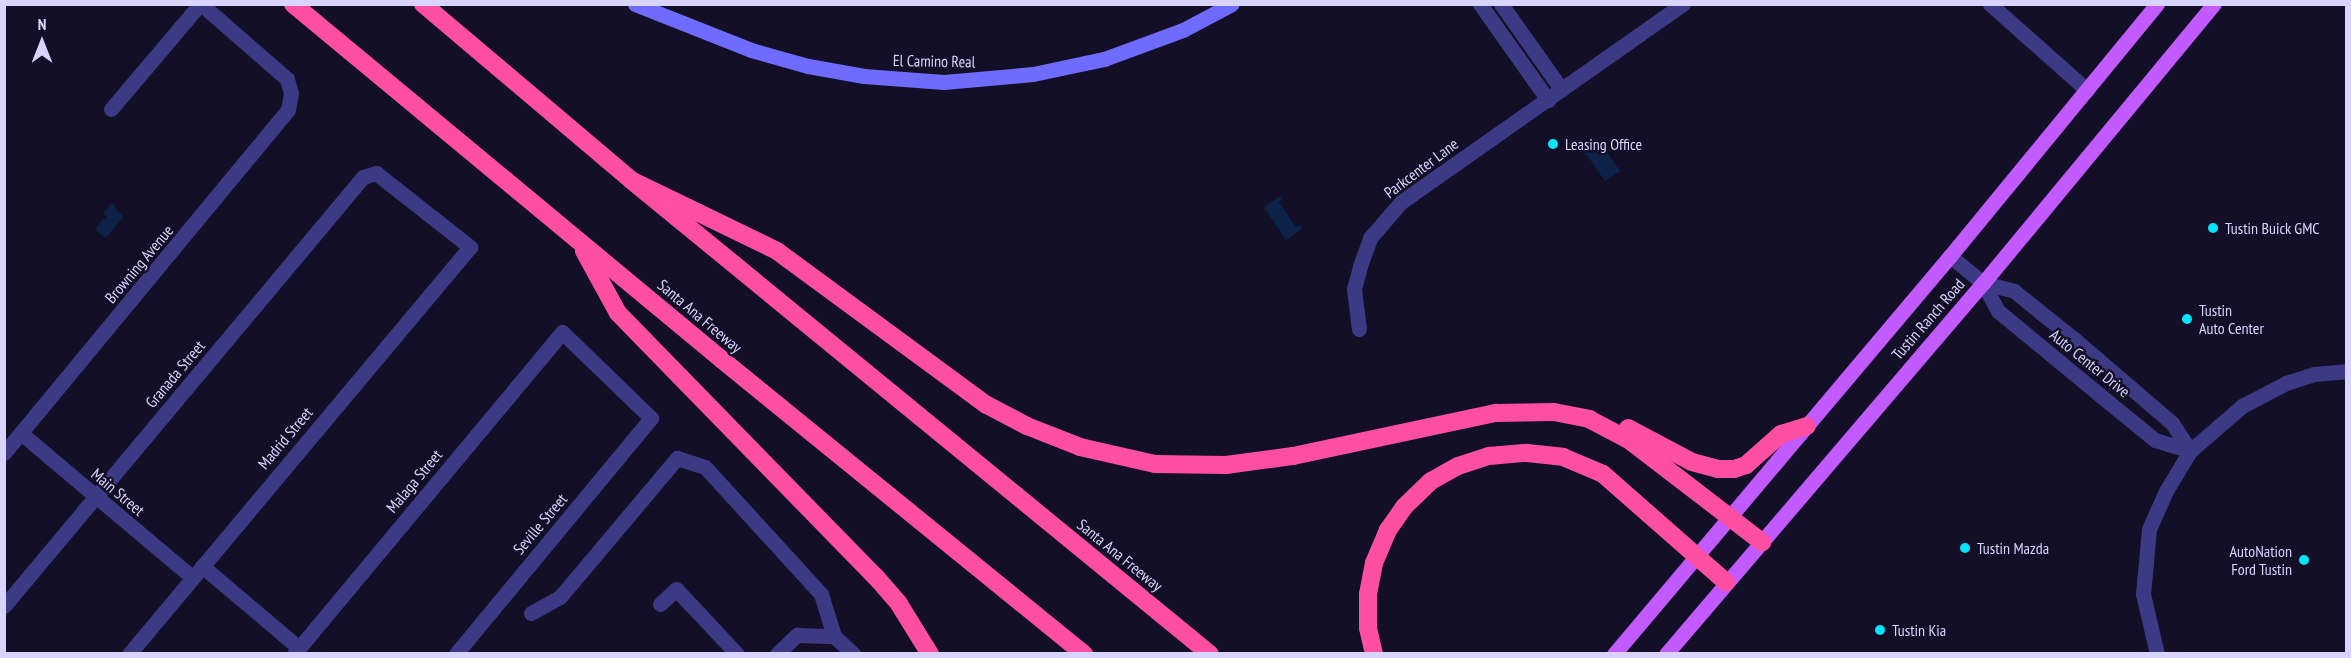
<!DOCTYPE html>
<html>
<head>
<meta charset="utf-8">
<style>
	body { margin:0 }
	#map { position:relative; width:2351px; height:658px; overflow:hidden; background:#130f26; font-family:"PT Sans Narrow",sans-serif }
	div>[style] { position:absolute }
	.water>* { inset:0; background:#0c2248 }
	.minor>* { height:15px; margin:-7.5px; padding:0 7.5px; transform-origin:7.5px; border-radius:7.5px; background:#3d3a85 }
	.tertiary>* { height:15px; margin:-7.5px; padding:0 7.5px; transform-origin:7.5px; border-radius:7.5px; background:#3d3a85 }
	.secondary>* { height:15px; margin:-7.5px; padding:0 7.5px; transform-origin:7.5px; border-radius:7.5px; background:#6f6bff }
	.primary>* { height:15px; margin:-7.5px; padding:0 7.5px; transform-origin:7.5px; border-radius:7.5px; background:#c25bff }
	.motorway>* { height:18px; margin:-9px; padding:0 9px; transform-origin:9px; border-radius:9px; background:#ff4fa3 }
	.dots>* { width:16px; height:16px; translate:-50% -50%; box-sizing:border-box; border:3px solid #130f26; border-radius:50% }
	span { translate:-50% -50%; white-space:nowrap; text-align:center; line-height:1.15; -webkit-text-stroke:5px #130f26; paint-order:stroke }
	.street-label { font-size:16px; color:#d9d4ff }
	.poi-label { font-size:16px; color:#d9d4ff }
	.left { translate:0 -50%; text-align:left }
	.right { translate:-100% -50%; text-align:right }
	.frame { position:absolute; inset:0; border:6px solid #d9d4ff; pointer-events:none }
	.north { position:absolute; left:12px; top:12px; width:60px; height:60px; -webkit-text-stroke:4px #130f26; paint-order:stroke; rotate:0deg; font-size:16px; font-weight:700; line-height:24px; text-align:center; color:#d9d4ff }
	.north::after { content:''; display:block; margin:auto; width:21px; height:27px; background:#d9d4ff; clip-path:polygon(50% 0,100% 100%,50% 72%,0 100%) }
</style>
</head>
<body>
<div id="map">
	<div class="water">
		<i style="clip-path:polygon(1600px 141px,1607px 143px,1606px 151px,1620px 171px,1605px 181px,1584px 151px)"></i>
		<i style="clip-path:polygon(1280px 196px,1282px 199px,1279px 202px,1296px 227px,1300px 225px,1302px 229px,1286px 240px,1264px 207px)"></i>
		<i style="clip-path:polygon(112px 203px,123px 217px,106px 238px,95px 230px,102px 220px,108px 218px,103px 213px)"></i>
	</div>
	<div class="minor">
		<i style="left:1480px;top:4px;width:118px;rotate:54.7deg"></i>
		<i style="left:1501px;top:4px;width:105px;rotate:54.7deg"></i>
		<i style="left:1990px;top:4px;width:130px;rotate:41.6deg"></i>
		<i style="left:111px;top:109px;width:138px;rotate:-49.7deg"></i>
		<i style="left:1359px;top:329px;width:40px;rotate:-97.1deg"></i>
		<i style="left:1354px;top:289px;width:24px;rotate:-75deg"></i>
		<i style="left:1360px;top:266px;width:30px;rotate:-70deg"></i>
		<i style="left:1370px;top:238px;width:48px;rotate:-49.3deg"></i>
		<i style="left:1401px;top:202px;width:345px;rotate:-35.1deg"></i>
		<i style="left:22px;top:434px;width:222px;rotate:40.1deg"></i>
		<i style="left:202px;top:566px;width:127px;rotate:40.2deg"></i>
		<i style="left:660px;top:604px;width:22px;rotate:-43deg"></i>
		<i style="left:676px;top:589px;width:89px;rotate:46.8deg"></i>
		<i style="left:4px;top:606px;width:559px;rotate:-50.08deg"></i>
		<i style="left:363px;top:177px;width:14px;rotate:-17deg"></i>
		<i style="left:376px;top:173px;width:120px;rotate:38.2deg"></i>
		<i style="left:470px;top:247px;width:531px;rotate:129.96deg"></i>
		<i style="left:531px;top:613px;width:33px;rotate:-29deg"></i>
		<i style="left:560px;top:597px;width:182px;rotate:-49.9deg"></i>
		<i style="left:677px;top:458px;width:29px;rotate:18deg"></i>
		<i style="left:705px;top:467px;width:172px;rotate:47.6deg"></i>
		<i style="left:821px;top:594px;width:44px;rotate:72.8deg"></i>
		<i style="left:834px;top:636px;width:26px;rotate:43deg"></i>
		<i style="left:294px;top:654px;width:419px;rotate:-50.2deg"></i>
		<i style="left:562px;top:332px;width:124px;rotate:44deg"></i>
		<i style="left:651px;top:418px;width:306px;rotate:129.6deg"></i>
		<i style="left:777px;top:654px;width:28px;rotate:-44deg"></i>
		<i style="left:797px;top:635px;width:37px;rotate:2deg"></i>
	</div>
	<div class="tertiary">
		<i style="left:1950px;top:256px;width:43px;rotate:39.3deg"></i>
		<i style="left:1983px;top:283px;width:32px;rotate:62deg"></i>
		<i style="left:1998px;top:311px;width:134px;rotate:39.5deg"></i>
		<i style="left:2101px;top:396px;width:70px;rotate:39.2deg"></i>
		<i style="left:2155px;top:440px;width:37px;rotate:17deg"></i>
		<i style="left:1983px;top:283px;width:32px;rotate:14deg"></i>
		<i style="left:2014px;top:291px;width:77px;rotate:38.7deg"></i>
		<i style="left:2074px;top:339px;width:129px;rotate:40.6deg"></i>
		<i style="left:2172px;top:423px;width:33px;rotate:57deg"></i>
		<i style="left:4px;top:453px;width:445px;rotate:-50.4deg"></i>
		<i style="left:288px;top:110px;width:17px;rotate:-80deg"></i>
		<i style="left:291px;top:93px;width:15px;rotate:-106deg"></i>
		<i style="left:287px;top:79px;width:114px;rotate:-138.9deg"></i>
		<i style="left:2157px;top:654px;width:62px;rotate:-103.1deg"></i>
		<i style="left:2143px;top:594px;width:65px;rotate:-84.7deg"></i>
		<i style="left:2149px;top:529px;width:42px;rotate:-65.9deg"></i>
		<i style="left:2166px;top:491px;width:47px;rotate:-59deg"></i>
		<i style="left:2190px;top:451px;width:69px;rotate:-40.9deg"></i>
		<i style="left:2242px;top:406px;width:50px;rotate:-27.6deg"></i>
		<i style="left:2286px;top:383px;width:29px;rotate:-18deg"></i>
		<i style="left:2314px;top:374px;width:32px;rotate:-5deg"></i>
	</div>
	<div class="secondary">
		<i style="left:635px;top:4px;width:125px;rotate:21.6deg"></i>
		<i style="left:751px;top:50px;width:59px;rotate:15.7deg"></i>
		<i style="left:808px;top:66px;width:57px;rotate:10.1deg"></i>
		<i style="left:864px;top:76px;width:80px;rotate:4.3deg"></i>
		<i style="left:944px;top:82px;width:89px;rotate:-5.1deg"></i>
		<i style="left:1033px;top:74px;width:73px;rotate:-11.9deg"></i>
		<i style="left:1104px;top:59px;width:84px;rotate:-20.2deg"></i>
		<i style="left:1183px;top:30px;width:55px;rotate:-28deg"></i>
	</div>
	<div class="primary">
		<i style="left:1614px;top:654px;width:521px;rotate:-49.83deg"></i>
		<i style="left:1950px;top:256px;width:326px;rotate:-50.6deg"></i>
		<i style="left:1666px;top:654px;width:488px;rotate:-49.5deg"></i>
		<i style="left:1983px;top:283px;width:362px;rotate:-50.4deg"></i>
	</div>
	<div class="motorway">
		<i style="left:293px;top:4px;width:556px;rotate:39.67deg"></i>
		<i style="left:721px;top:359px;width:468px;rotate:39.1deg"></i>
		<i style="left:423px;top:4px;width:272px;rotate:40.2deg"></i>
		<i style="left:631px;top:180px;width:748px;rotate:39.31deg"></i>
		<i style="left:631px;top:180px;width:162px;rotate:25.9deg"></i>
		<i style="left:777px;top:251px;width:260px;rotate:36.3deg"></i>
		<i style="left:987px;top:405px;width:45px;rotate:27.7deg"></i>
		<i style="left:1027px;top:426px;width:57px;rotate:21.6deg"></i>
		<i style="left:1080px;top:447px;width:77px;rotate:12.8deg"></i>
		<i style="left:1155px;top:464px;width:71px;rotate:0.8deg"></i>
		<i style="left:1226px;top:465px;width:68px;rotate:-7.7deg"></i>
		<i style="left:1293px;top:456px;width:208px;rotate:-12deg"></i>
		<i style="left:1496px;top:413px;width:58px;rotate:-1deg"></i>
		<i style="left:1554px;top:412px;width:36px;rotate:11deg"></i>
		<i style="left:1589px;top:419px;width:45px;rotate:27.7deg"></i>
		<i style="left:1629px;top:440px;width:168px;rotate:37.5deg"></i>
		<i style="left:584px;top:251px;width:71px;rotate:61.3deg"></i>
		<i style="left:618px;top:313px;width:368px;rotate:45.7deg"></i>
		<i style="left:875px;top:576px;width:37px;rotate:49deg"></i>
		<i style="left:899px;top:604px;width:59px;rotate:58.2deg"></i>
		<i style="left:1628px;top:428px;width:72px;rotate:28deg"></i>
		<i style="left:1692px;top:462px;width:27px;rotate:15deg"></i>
		<i style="left:1718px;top:469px;width:16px"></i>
		<i style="left:1734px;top:469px;width:13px;rotate:-18deg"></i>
		<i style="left:1746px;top:465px;width:47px;rotate:-41.5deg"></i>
		<i style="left:1781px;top:434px;width:27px;rotate:-17deg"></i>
		<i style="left:1374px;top:654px;width:27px;rotate:-103deg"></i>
		<i style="left:1368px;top:628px;width:34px;rotate:-90deg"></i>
		<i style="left:1368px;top:594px;width:32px;rotate:-79deg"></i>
		<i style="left:1374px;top:563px;width:36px;rotate:-67deg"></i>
		<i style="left:1388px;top:530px;width:29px;rotate:-55deg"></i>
		<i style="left:1405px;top:506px;width:36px;rotate:-44deg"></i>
		<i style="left:1431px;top:481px;width:31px;rotate:-29deg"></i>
		<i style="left:1458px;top:466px;width:33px;rotate:-18deg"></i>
		<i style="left:1489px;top:456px;width:38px;rotate:-5deg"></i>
		<i style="left:1527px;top:453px;width:36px;rotate:6deg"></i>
		<i style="left:1563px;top:457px;width:43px;rotate:23deg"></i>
		<i style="left:1603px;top:474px;width:164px;rotate:41.3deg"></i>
	</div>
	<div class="dots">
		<i style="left:1553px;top:144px;background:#00e5ff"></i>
		<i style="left:2213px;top:228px;background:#00e5ff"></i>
		<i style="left:2187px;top:319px;background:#00e5ff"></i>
		<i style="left:1965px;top:548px;background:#00e5ff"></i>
		<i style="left:2304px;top:560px;background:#00e5ff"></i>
		<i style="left:1880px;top:630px;background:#00e5ff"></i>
	</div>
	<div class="street-label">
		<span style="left:934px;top:61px;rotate:1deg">El Camino Real</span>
		<span style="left:1421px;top:168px;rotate:-37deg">Parkcenter Lane</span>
		<span style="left:139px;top:264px;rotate:-50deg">Browning Avenue</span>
		<span style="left:700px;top:316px;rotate:40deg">Santa Ana Freeway</span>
		<span style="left:1928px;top:319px;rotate:-49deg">Tustin Ranch Road</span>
		<span style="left:2090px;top:363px;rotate:39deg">Auto Center Drive</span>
		<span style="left:175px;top:374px;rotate:-50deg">Granada Street</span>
		<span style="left:285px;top:438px;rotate:-50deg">Madrid Street</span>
		<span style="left:414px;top:481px;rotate:-50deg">Malaga Street</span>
		<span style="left:118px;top:492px;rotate:40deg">Main Street</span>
		<span style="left:540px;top:524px;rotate:-50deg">Seville Street</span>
		<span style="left:1120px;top:555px;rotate:39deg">Santa Ana Freeway</span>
	</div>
	<div class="poi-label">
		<span class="left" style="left:1565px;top:144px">Leasing Office</span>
		<span class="left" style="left:2225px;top:228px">Tustin Buick GMC</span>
		<span class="left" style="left:2199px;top:319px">Tustin<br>Auto Center</span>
		<span class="left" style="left:1977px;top:548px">Tustin Mazda</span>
		<span class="right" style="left:2292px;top:560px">AutoNation<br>Ford Tustin</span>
		<span class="left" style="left:1892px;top:630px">Tustin Kia</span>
	</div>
	<div class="frame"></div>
	<div class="north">N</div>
</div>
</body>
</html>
